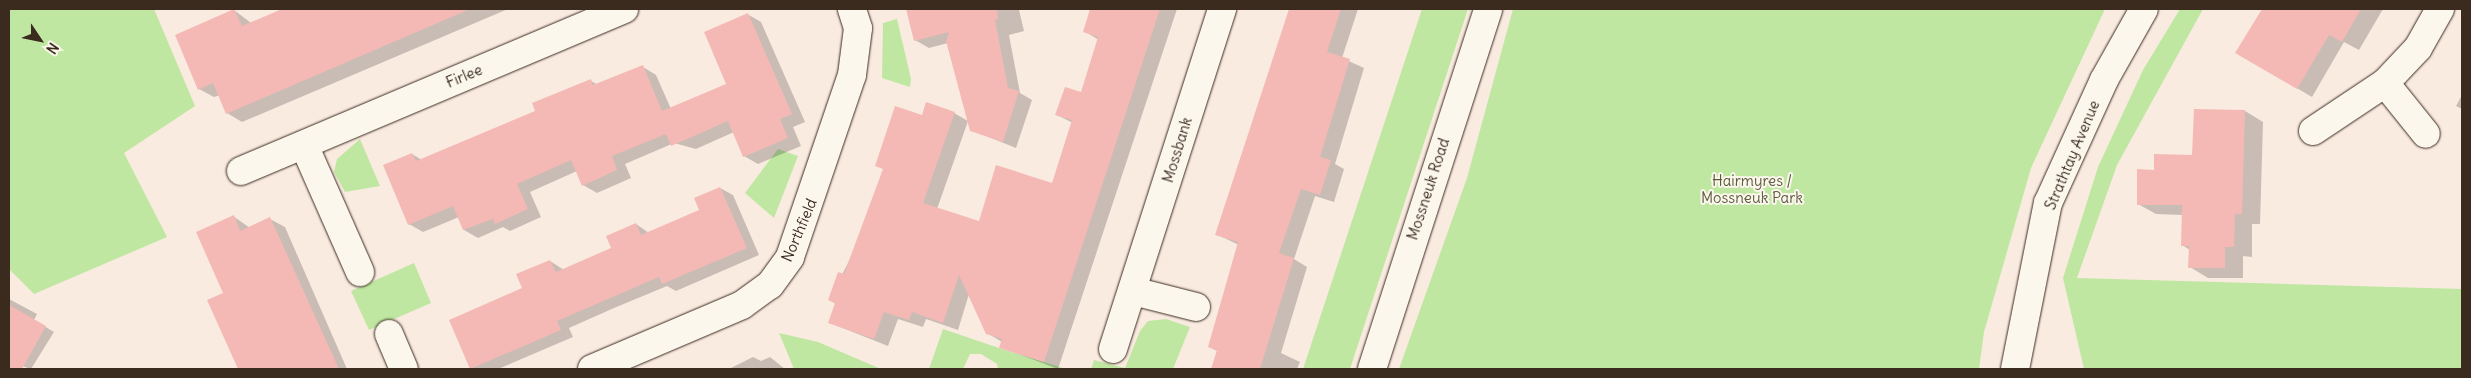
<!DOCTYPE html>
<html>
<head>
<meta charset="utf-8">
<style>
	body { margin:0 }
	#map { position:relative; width:2471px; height:378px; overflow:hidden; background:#faebe1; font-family:Delius,sans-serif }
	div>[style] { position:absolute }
	.green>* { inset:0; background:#bfe7a2 }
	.shadow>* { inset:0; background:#0003 }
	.building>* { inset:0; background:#f5b9b5 }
	.roads { filter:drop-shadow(0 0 1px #3b2a1e) drop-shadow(0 0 1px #3b2a1e) }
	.minor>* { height:28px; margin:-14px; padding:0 14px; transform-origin:14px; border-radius:14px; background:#fbf7ec }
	span { translate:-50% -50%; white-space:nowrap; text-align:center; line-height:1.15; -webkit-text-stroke:4px #fbf7ec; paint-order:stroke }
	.street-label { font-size:15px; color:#3b2a1e }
	.park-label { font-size:15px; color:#5c593f }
	.frame { position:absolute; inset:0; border:10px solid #3b2a1e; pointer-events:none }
	.north { position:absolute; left:15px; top:15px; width:50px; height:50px; -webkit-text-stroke:4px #fbf7ec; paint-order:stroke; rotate:124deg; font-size:14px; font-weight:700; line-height:20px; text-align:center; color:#3b2a1e }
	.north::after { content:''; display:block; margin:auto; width:18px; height:22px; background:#3b2a1e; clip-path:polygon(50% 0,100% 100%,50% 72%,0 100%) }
</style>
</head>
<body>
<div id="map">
	<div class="green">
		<i style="clip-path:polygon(9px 9px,154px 9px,195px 106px,124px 153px,167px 237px,34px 294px,9px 269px)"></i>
		<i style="clip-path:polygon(1422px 9px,1468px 9px,1350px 369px,1303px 369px)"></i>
		<i style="clip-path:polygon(1513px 9px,2105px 9px,2031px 168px,1984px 332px,1979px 369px,1399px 369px,1467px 178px)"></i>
		<i style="clip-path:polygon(2180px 9px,2203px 9px,2117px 165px,2077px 278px,2462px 289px,2462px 369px,2084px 369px,2063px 278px,2098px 167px,2143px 70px)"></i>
		<i style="clip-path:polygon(897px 19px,911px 79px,910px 87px,882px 78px,883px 23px)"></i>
		<i style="clip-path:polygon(360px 139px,380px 186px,345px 192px,334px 172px,337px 159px)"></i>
		<i style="clip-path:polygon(778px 149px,798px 156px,774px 218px,745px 193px)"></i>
		<i style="clip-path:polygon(414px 263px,431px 303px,369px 330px,351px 291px)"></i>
		<i style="clip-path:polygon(1166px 319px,1190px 327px,1173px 369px,1091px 369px,1094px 360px,1125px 368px,1140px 331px,1148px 321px)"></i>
		<i style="clip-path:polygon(943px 329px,999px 348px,1066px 369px,998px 369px,997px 364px,981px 354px,970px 354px,963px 369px,929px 369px)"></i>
		<i style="clip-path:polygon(779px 333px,818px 342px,881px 369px,794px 369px)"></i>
	</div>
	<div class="shadow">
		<i style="clip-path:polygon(285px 9px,508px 9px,242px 122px,227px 113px,220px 95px,214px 97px,199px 89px,176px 35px,234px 10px,251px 23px)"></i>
		<i style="clip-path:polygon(907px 9px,1024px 9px,1019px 10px,1024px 31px,1009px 35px,1020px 93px,1032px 100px,1016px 148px,971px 130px,948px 43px,929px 48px,915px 40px)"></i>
		<i style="clip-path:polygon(1091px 9px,1177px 9px,1058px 369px,1000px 347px,1002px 342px,987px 333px,969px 294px,958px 330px,926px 319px,923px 327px,898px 319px,888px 346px,830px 323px,836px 304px,829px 300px,923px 117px,954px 113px,968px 121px,937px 209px,980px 223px,1053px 185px,1073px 123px,1057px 115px,1082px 94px,1099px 40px,1084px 31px)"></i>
		<i style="clip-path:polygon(1290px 9px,1358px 9px,1342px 58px,1364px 68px,1335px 164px,1344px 169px,1334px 202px,1315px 196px,1294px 259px,1307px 267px,1281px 353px,1300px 362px,1297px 369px,1216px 369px,1217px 351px,1209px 347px,1239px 245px,1216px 234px)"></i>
		<i style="clip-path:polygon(2280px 9px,2383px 9px,2359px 50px,2344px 42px,2312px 97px,2249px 60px)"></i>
		<i style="clip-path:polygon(747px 14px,761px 22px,805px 122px,793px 127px,801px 146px,758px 164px,744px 156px,734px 132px,696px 149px,674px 143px,625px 164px,631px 178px,597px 193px,583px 185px,577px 171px,530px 192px,541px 217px,510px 231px,503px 227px,478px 238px,464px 230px,459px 217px,423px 232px,409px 224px,412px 154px,422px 160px,537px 112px,591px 81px,598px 85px,643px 67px,656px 75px,671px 109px,727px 84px)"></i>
		<i style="clip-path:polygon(2462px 95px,2462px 109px,2456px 106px)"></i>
		<i style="clip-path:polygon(2245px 111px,2263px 122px,2260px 224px,2252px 224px,2252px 257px,2243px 256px,2243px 278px,2208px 278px,2190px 267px,2190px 250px,2182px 245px,2183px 215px,2156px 214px,2138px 204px,2155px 171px,2194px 156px)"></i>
		<i style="clip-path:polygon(720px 188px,733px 195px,759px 255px,676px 291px,667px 286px,614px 308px,569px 328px,573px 337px,498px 369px,471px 368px,524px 288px,550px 261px,564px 270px,613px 249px,636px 224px,649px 233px,700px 211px)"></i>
		<i style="clip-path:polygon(233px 216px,250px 228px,270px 219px,285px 227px,347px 369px,257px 369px,224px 293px)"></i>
		<i style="clip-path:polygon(9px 299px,37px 314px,34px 320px,54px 332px,31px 369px,9px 362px)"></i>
		<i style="clip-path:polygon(753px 357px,761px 361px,770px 357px,785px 369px,729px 369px)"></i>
	</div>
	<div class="building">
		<i style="clip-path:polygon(234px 9px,242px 26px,282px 9px,470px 9px,226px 114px,213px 83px,198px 90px,175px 35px)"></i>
		<i style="clip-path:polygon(906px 9px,997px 9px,998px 19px,995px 20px,1008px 88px,1019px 91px,1003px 142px,970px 131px,946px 41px,949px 32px,914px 41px)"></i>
		<i style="clip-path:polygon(1090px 9px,1160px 9px,1044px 362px,999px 348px,1002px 339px,986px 334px,959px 275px,943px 323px,912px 312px,909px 320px,884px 312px,874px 339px,828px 323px,835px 303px,828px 300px,838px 272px,844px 274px,883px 169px,875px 166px,895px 106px,922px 115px,926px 102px,955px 112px,923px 203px,979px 221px,996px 165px,1052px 183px,1072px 120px,1055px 115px,1065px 87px,1081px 92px,1098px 37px,1083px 32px)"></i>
		<i style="clip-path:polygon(1289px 9px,1341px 9px,1327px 52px,1350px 59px,1320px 157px,1331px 160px,1320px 195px,1301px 189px,1279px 253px,1294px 258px,1260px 369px,1211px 369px,1217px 350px,1208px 347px,1238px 242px,1215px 235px)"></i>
		<i style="clip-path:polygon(2262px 9px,2361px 9px,2342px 42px,2329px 35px,2297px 89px,2235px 53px)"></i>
		<i style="clip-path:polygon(748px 13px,792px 114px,780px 119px,788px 138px,743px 157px,728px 121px,671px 146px,666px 134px,612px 156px,617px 170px,582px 186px,571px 160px,517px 184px,528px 209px,495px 224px,493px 219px,463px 230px,453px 206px,408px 225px,383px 165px,412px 153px,416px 161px,535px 111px,532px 103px,591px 79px,593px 85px,643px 65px,662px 111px,726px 84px,704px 32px)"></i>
		<i style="clip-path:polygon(2194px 109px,2245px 110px,2242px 214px,2235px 214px,2234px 247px,2225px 247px,2225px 268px,2188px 268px,2189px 246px,2181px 246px,2182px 205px,2137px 205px,2137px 169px,2154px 170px,2154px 154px,2192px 155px)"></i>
		<i style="clip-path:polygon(720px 187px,747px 248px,662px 284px,659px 277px,601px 302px,557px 321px,561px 330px,470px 369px,449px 320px,522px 288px,516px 274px,550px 260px,556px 272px,611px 248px,606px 236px,636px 223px,641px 235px,699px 210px,694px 198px)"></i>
		<i style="clip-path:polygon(234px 215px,240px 231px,270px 217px,339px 369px,238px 369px,207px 300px,223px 293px,196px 232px)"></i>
		<i style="clip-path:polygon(9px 305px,46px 326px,22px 369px,9px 369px)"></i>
	</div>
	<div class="roads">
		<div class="minor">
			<i style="left:2385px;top:83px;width:65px;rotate:51.2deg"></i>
			<i style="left:2313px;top:131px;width:87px;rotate:-33.7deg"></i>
			<i style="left:2385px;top:83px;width:48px;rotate:-46.7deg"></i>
			<i style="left:2418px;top:48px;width:45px;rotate:-60.6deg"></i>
			<i style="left:304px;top:145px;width:139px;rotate:66.2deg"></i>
			<i style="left:241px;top:171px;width:416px;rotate:-22.9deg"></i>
			<i style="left:1133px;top:291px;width:65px;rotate:14.3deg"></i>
			<i style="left:389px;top:334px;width:38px;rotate:67deg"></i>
			<i style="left:1113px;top:349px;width:357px;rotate:-72.2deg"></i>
			<i style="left:592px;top:369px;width:163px;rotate:-23.1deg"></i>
			<i style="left:742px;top:305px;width:34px;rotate:-36deg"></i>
			<i style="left:770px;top:285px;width:34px;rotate:-54deg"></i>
			<i style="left:790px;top:257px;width:192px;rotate:-71.2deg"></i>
			<i style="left:852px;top:75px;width:47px;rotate:-82.7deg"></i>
			<i style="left:858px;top:28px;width:20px;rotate:-108deg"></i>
			<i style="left:1372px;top:369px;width:378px;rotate:-72.1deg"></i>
			<i style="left:2015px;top:369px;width:169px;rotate:-78.8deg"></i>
			<i style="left:2048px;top:203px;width:135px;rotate:-65.5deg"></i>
			<i style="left:2104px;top:80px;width:81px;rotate:-60.6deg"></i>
		</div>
	</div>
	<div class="street-label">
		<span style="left:464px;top:76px;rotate:-23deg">Firlee</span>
		<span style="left:1177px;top:150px;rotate:-73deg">Mossbank</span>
		<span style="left:2072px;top:155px;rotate:-67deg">Strathtay Avenue</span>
		<span style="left:1428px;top:189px;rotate:-72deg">Mossneuk Road</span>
		<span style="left:799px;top:230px;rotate:-67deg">Northfield</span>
	</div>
	<div class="park-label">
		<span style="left:1752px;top:189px">Hairmyres /<br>Mossneuk Park</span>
	</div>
	<div class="frame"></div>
	<div class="north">N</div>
</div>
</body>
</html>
